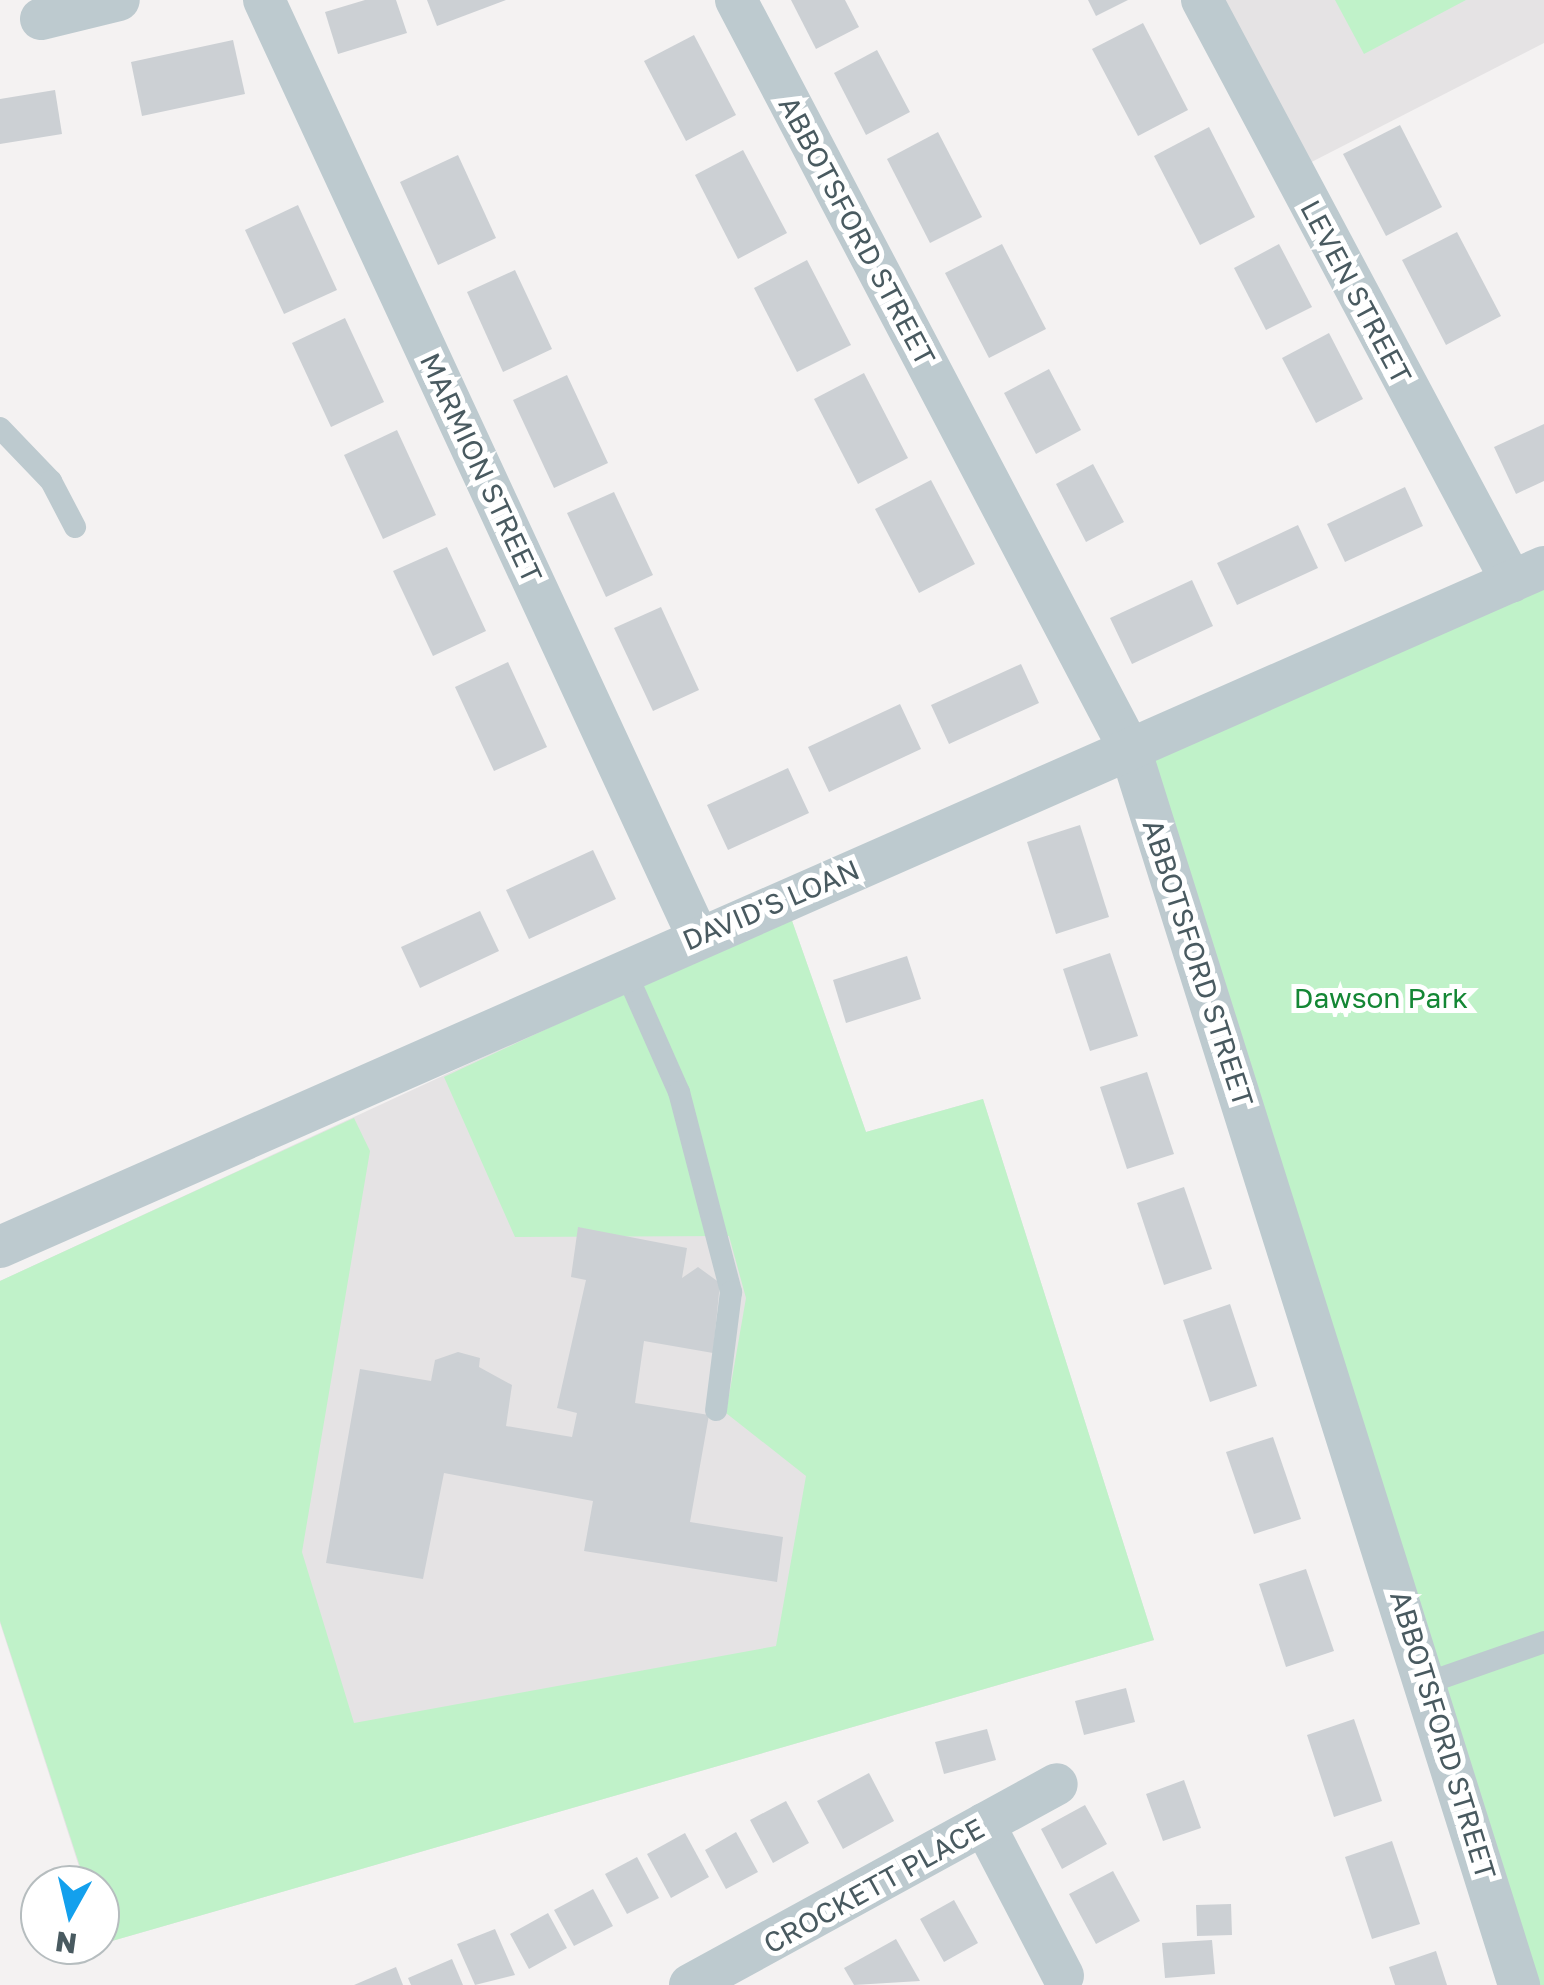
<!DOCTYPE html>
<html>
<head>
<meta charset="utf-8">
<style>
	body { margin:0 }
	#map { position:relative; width:1544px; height:1985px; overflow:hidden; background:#f4f2f2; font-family:"Golos Text",sans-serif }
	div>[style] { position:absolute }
	.education>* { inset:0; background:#e5e3e4 }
	.green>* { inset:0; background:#c0f2c9 }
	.building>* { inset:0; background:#ccd0d4 }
	.service>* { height:22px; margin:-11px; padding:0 11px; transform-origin:11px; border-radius:11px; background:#bdcacf }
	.minor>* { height:42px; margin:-21px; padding:0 21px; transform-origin:21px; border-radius:21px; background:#bdcacf }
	span { translate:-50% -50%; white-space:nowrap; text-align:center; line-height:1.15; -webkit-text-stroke:10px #fff; paint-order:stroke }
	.street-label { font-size:28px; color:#495a60 }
	.park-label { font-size:28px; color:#148735 }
	.north { position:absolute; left:20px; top:1865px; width:100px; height:100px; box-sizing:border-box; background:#fff; border:2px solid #b6bdbf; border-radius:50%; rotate:188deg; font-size:28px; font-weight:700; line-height:40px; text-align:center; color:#495a60 }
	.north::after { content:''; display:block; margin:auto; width:35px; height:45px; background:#13a0ed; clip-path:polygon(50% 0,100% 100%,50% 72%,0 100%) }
</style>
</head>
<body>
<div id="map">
	<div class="education">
		<i style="clip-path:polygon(1202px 0,1544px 0,1544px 43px,1292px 172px)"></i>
		<i style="clip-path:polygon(790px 915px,866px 1132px,983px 1099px,1154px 1640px,105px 1943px,100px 1885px,85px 1885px,0 1623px,0 1281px)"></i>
	</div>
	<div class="green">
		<i style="clip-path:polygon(1335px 0,1466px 0,1364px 54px)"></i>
		<i style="clip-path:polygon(1544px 567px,1544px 1985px,1523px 1985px,1131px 752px)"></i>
		<i style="clip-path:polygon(790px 915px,866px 1132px,983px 1099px,1154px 1640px,105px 1943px,100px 1885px,86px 1885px,0 1621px,0 1281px,354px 1118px,370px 1151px,302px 1552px,354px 1723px,776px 1646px,806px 1476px,726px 1413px,746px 1298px,729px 1236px,515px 1237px,444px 1077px)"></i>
	</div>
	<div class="building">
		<i style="clip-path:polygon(365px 0,396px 0,407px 33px,338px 54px,325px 12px)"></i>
		<i style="clip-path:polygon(427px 0,506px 0,437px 26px)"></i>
		<i style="clip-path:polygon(791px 0,845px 0,859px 27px,816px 49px)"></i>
		<i style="clip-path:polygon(1088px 0,1128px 0,1096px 16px)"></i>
		<i style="clip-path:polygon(1143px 23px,1188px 110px,1138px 136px,1092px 49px)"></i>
		<i style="clip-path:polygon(694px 35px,736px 115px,686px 141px,644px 61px)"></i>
		<i style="clip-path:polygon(233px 40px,245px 94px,142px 116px,131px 62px)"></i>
		<i style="clip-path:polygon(877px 50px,910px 112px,866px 135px,834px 73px)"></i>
		<i style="clip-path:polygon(55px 90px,62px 134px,0 144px,0 99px)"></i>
		<i style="clip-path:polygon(1400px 125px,1442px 207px,1386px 236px,1343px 154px)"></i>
		<i style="clip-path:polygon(1209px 127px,1255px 217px,1200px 245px,1154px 156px)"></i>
		<i style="clip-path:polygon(938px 132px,982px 217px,930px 243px,887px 159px)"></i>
		<i style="clip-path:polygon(743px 150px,787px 233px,738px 259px,695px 175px)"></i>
		<i style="clip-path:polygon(458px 155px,496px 238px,438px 265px,400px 182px)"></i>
		<i style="clip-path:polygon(298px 205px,337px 290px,284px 314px,245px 230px)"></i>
		<i style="clip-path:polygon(1457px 232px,1501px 316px,1446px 345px,1402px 260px)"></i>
		<i style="clip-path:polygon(1002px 244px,1046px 329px,989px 358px,945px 273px)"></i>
		<i style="clip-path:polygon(1279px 244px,1312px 307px,1266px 330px,1234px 268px)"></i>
		<i style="clip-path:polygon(807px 260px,851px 345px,797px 372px,754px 288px)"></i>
		<i style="clip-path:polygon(515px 270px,552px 349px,503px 372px,467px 292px)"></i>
		<i style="clip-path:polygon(345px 318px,384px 402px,331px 427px,292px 343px)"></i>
		<i style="clip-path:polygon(1329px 333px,1363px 399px,1316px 423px,1282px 358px)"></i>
		<i style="clip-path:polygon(1049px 369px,1081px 430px,1036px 454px,1004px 393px)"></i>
		<i style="clip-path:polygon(864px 373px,908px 458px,858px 484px,814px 399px)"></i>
		<i style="clip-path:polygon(567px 375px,608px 463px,554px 488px,513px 400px)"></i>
		<i style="clip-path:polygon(1544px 424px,1544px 481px,1516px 494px,1494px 447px)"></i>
		<i style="clip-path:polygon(397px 430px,436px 515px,383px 539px,344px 455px)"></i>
		<i style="clip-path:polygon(1093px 464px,1124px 522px,1086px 542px,1056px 484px)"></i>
		<i style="clip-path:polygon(931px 480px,975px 564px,919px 593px,875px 509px)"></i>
		<i style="clip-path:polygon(1405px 487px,1423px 526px,1345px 562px,1327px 524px)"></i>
		<i style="clip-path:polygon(614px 492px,653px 575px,606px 597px,567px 513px)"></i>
		<i style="clip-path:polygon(1298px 525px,1318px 568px,1237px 605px,1217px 563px)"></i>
		<i style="clip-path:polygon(447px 547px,486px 631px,433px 656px,393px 571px)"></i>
		<i style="clip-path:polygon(1192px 580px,1213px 626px,1132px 664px,1110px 618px)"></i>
		<i style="clip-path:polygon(661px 607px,699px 690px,653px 711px,614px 628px)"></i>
		<i style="clip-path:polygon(508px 662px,547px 747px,494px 771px,455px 687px)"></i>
		<i style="clip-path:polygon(1021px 664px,1039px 703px,949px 744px,931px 705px)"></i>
		<i style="clip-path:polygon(900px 704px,921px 749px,829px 792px,808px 747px)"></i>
		<i style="clip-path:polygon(788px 768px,809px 813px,728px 850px,707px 805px)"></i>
		<i style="clip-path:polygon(1080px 825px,1109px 917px,1056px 934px,1027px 842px)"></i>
		<i style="clip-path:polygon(593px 850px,616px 899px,529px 939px,506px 890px)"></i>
		<i style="clip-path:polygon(480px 911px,499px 951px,420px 988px,401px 947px)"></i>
		<i style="clip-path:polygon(1110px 953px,1138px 1036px,1090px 1051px,1063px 969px)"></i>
		<i style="clip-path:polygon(907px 956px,921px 999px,846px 1023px,833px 980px)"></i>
		<i style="clip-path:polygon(1147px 1072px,1174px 1154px,1127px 1169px,1100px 1087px)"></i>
		<i style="clip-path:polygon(1184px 1187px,1212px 1269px,1164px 1285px,1137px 1203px)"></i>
		<i style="clip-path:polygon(578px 1227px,687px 1248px,682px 1278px,698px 1267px,720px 1283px,713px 1353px,644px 1341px,635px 1403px,709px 1415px,690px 1522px,783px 1537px,777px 1582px,584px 1551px,593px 1501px,444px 1473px,423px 1579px,326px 1563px,360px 1369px,431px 1381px,435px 1360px,458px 1352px,480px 1358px,479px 1367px,512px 1385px,506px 1426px,572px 1437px,577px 1413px,557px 1408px,586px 1280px,571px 1277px)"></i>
		<i style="clip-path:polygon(1230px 1304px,1257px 1386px,1210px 1402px,1183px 1320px)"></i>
		<i style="clip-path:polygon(1273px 1437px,1301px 1519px,1254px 1534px,1226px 1452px)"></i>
		<i style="clip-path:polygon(1306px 1569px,1334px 1651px,1286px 1667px,1259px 1584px)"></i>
		<i style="clip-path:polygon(1126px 1688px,1135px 1722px,1084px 1735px,1075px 1701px)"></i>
		<i style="clip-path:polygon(1354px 1719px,1382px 1801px,1334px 1817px,1307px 1735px)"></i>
		<i style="clip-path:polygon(987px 1729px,996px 1760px,944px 1774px,935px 1742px)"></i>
		<i style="clip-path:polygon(869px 1773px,894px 1821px,843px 1849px,817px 1801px)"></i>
		<i style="clip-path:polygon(1184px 1780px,1201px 1828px,1163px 1841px,1146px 1794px)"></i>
		<i style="clip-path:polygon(786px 1801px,809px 1843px,773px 1863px,750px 1820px)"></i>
		<i style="clip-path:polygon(1085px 1805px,1107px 1844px,1062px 1869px,1041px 1829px)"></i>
		<i style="clip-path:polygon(736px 1832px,758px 1872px,726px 1889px,705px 1850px)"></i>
		<i style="clip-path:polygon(685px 1833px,709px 1877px,671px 1898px,647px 1854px)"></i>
		<i style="clip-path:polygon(1392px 1841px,1420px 1924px,1372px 1939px,1345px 1857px)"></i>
		<i style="clip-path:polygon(637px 1857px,659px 1898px,627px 1914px,605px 1874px)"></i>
		<i style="clip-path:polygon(1113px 1871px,1140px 1921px,1096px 1944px,1069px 1894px)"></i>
		<i style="clip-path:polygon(593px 1889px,613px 1926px,574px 1946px,554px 1910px)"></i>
		<i style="clip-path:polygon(954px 1900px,978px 1943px,944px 1962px,920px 1919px)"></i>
		<i style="clip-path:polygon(1231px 1904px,1232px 1935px,1197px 1936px,1196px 1905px)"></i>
		<i style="clip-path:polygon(548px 1913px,567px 1948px,529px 1969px,510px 1934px)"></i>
		<i style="clip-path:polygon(495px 1929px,515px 1975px,475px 1985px,457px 1944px)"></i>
		<i style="clip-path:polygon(896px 1939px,920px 1981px,854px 1985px,844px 1968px)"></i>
		<i style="clip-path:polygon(1212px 1940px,1215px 1974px,1165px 1978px,1162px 1943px)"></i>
		<i style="clip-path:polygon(1436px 1951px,1447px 1985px,1395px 1985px,1389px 1967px)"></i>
		<i style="clip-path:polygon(452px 1959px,463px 1985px,411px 1985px,408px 1978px)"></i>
		<i style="clip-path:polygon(396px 1967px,403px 1985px,354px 1985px)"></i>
	</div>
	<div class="service">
		<i style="left:0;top:428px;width:74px;rotate:46.1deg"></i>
		<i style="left:51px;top:481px;width:52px;rotate:62.4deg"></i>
		<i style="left:624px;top:968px;width:136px;rotate:66.1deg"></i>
		<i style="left:679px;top:1092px;width:207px;rotate:75.4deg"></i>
		<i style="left:731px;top:1292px;width:119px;rotate:97.2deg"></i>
		<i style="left:1427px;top:1683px;width:124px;rotate:-19.3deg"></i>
	</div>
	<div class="minor">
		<i style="left:264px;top:0;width:1033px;rotate:65.15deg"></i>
		<i style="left:736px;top:0;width:849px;rotate:62.29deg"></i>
		<i style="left:1131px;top:752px;width:1293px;rotate:72.53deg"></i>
		<i style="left:1202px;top:0;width:659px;rotate:61.96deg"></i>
		<i style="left:41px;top:19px;width:80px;rotate:-13.7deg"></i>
		<i style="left:0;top:1247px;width:1687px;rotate:-23.77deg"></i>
		<i style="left:984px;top:1824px;width:171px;rotate:62.5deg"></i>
		<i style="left:690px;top:1985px;width:418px;rotate:-28.7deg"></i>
	</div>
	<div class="street-label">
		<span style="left:857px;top:231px;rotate:62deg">ABBOTSFORD STREET</span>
		<span style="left:1356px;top:292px;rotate:62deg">LEVEN STREET</span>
		<span style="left:481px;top:468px;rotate:65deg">MARMION STREET</span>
		<span style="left:771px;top:905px;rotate:-23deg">DAVID'S LOAN</span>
		<span style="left:1198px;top:963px;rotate:72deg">ABBOTSFORD STREET</span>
		<span style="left:1443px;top:1735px;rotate:73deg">ABBOTSFORD STREET</span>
		<span style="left:874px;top:1886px;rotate:-29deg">CROCKETT PLACE</span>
	</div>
	<div class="park-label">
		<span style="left:1381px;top:998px">Dawson Park</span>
	</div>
	<div class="north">N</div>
</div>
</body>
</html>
